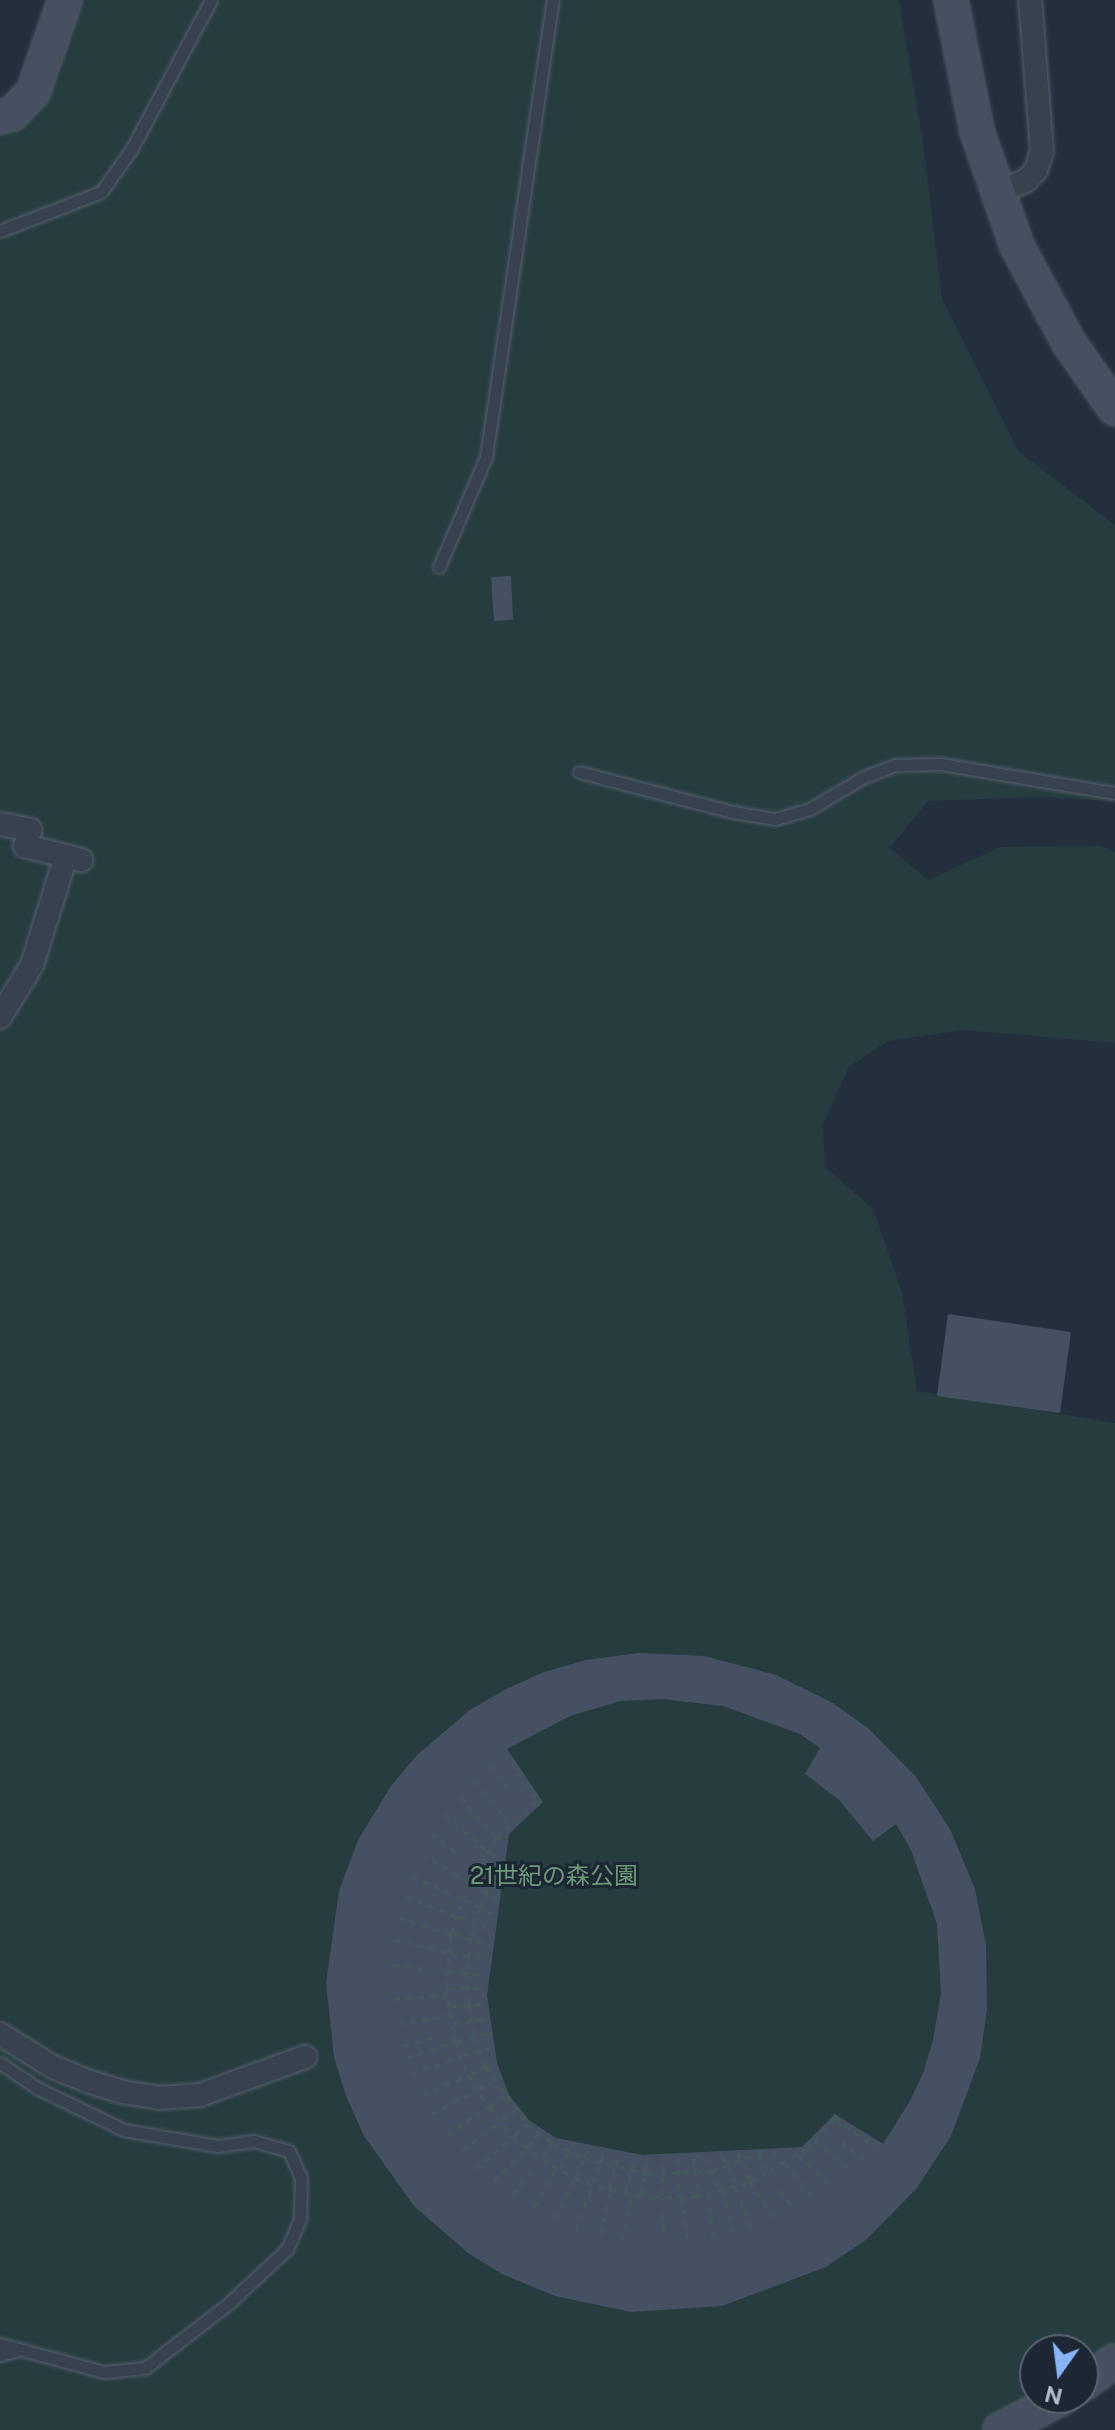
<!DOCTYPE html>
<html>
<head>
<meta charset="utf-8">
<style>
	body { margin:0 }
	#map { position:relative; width:1115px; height:2430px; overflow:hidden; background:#242f3e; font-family:"Public Sans","Noto Sans JP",sans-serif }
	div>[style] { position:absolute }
	.green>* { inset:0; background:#263c3f }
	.building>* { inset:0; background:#455162 }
	.path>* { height:3px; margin-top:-1.5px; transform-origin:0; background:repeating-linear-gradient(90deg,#44595c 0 6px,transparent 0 12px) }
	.roads { filter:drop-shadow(0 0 2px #565f6c) drop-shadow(0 0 2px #565f6c) }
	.lane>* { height:11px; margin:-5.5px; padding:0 5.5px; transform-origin:5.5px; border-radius:5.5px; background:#38414e }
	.street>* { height:22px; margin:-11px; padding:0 11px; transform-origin:11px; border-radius:11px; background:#38414e }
	.secondary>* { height:32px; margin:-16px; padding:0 16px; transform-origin:16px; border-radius:16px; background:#465061 }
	span { translate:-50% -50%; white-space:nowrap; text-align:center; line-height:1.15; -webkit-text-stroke:6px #1d2633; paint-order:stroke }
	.park-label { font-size:24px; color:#6b9a76 }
	.north { position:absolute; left:1019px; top:2334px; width:80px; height:80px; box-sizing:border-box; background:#1d2633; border:2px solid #59626f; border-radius:50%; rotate:194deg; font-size:22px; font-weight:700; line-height:32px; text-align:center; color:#b4bcc9 }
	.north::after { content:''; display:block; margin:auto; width:28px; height:36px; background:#8ab4f8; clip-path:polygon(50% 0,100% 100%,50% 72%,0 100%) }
</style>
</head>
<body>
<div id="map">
	<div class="green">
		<i style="clip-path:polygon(65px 0,899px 0,923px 141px,942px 299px,1018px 451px,1115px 525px,1115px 801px,1036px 797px,928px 801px,890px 848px,928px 880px,1000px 847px,1100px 846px,1115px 852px,1115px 1043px,964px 1030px,888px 1041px,849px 1067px,823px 1124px,825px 1167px,873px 1209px,902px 1292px,917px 1391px,1115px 1423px,1115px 2361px,1083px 2384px,1083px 2350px,1035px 2350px,1035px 2398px,1000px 2430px,0 2430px,0 117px,12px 114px)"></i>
	</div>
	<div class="building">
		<i style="clip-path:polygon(511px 576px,513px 620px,494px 621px,491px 577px)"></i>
		<i style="clip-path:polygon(948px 1314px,1071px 1332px,1060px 1413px,937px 1396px)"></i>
		<i style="clip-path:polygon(evenodd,639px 1653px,704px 1656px,776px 1675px,833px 1703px,869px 1729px,916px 1777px,950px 1829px,975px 1889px,986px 1945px,987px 2010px,980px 2058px,951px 2136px,916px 2189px,867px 2239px,826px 2267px,722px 2306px,631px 2312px,555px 2296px,502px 2274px,468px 2253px,414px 2206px,364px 2136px,346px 2096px,334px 2057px,326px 1983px,339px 1891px,358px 1840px,391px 1786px,417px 1755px,470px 1710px,504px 1690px,544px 1672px,586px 1660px,639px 1653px,662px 1699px,723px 1706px,800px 1734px,820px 1748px,805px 1774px,839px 1800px,873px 1841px,896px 1824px,911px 1850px,937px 1924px,941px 1993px,933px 2040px,924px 2071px,910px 2101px,883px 2144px,835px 2114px,802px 2147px,642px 2155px,556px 2138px,529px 2120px,509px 2095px,497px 2063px,487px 1995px,509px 1834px,543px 1802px,507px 1749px,570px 1716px,621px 1701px,662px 1699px)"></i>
	</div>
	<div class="path">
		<i style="left:505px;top:1753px;width:57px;rotate:57.1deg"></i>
		<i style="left:536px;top:1801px;width:54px;rotate:136.5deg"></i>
		<i style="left:497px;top:1838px;width:52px;rotate:122.5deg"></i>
		<i style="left:469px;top:1882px;width:55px;rotate:109.1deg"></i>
		<i style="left:451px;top:1934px;width:55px;rotate:95.2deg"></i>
		<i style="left:446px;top:1989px;width:54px;rotate:80.4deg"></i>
		<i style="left:455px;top:2042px;width:35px;rotate:68deg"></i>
		<i style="left:468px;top:2075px;width:38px;rotate:58deg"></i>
		<i style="left:488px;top:2107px;width:39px;rotate:50deg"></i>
		<i style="left:513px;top:2137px;width:36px;rotate:37deg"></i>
		<i style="left:542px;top:2159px;width:38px;rotate:30deg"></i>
		<i style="left:575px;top:2178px;width:39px;rotate:19deg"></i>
		<i style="left:612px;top:2191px;width:42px;rotate:8.1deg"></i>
		<i style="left:654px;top:2197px;width:41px;rotate:-1.4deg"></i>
		<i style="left:695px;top:2196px;width:57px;rotate:-14.3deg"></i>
		<i style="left:750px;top:2182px;width:65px;rotate:-30.5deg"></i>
		<i style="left:806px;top:2149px;width:42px;rotate:-46.9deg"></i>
		<i style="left:835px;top:2118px;width:51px;rotate:36.2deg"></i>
		<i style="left:490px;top:1765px;width:36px;rotate:51deg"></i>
		<i style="left:474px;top:1781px;width:55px;rotate:49.4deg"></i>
		<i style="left:460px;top:1797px;width:55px;rotate:47.9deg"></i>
		<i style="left:445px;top:1814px;width:56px;rotate:41.4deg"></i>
		<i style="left:431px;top:1834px;width:33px;rotate:35deg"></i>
		<i style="left:491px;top:1852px;width:13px;rotate:42deg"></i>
		<i style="left:422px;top:1854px;width:55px;rotate:30.8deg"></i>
		<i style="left:479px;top:1870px;width:24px;rotate:33deg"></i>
		<i style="left:500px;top:1870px;width:42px;rotate:118.4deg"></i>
		<i style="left:480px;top:1907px;width:33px;rotate:106deg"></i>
		<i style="left:471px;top:1939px;width:34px;rotate:97deg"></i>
		<i style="left:467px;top:1973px;width:32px;rotate:86deg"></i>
		<i style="left:469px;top:2005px;width:32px;rotate:81deg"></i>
		<i style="left:474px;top:2037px;width:32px;rotate:68deg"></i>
		<i style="left:486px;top:2067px;width:70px;rotate:54.3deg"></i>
		<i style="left:527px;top:2124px;width:32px;rotate:36deg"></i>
		<i style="left:553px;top:2143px;width:34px;rotate:26deg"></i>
		<i style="left:584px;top:2158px;width:66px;rotate:14deg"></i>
		<i style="left:648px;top:2174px;width:64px;rotate:-2.7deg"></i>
		<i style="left:712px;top:2171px;width:56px;rotate:-21deg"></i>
		<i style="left:412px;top:1876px;width:54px;rotate:25.1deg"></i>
		<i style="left:471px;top:1885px;width:30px;rotate:27deg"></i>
		<i style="left:406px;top:1896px;width:53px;rotate:22.2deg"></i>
		<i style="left:465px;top:1900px;width:32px;rotate:26deg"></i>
		<i style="left:460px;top:1917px;width:34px;rotate:21deg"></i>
		<i style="left:399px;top:1918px;width:54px;rotate:17.1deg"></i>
		<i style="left:454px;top:1934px;width:37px;rotate:17deg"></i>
		<i style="left:394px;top:1940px;width:55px;rotate:12.5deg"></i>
		<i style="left:451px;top:1953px;width:35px;rotate:10deg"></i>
		<i style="left:393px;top:1965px;width:31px;rotate:7deg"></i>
		<i style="left:449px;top:1971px;width:35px;rotate:7deg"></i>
		<i style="left:449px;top:1989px;width:36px;rotate:-2deg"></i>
		<i style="left:394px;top:1999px;width:52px;rotate:-4.4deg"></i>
		<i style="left:451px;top:2006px;width:33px;rotate:-3deg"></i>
		<i style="left:398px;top:2024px;width:52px;rotate:-10deg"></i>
		<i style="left:454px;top:2024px;width:33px;rotate:-11deg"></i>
		<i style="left:458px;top:2041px;width:32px;rotate:-14deg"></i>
		<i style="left:403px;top:2046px;width:33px;rotate:-16deg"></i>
		<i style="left:463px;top:2056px;width:29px;rotate:-16deg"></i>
		<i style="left:407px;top:2057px;width:50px;rotate:-17.4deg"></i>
		<i style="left:412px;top:2073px;width:51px;rotate:-18.4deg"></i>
		<i style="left:471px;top:2074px;width:25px;rotate:-26deg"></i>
		<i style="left:479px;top:2089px;width:16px;rotate:-30deg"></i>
		<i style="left:423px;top:2095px;width:49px;rotate:-24deg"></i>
		<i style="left:490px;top:2106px;width:16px;rotate:-38deg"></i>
		<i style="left:432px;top:2114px;width:51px;rotate:-28.1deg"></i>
		<i style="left:502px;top:2120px;width:16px;rotate:-35deg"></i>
		<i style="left:447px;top:2135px;width:50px;rotate:-34.3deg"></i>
		<i style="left:515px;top:2135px;width:16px;rotate:-43deg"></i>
		<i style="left:815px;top:2141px;width:48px;rotate:40deg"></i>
		<i style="left:842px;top:2142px;width:28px;rotate:39deg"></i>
		<i style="left:528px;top:2146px;width:16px;rotate:-47deg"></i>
		<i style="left:462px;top:2150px;width:47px;rotate:-36.4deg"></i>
		<i style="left:773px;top:2151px;width:14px;rotate:54deg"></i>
		<i style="left:738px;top:2152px;width:30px;rotate:66deg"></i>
		<i style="left:758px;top:2154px;width:18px;rotate:61deg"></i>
		<i style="left:798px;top:2155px;width:46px;rotate:44.1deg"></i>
		<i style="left:722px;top:2156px;width:31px;rotate:63deg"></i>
		<i style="left:543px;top:2157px;width:16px;rotate:-55deg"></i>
		<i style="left:708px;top:2157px;width:33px;rotate:74deg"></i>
		<i style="left:678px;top:2158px;width:37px;rotate:87deg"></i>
		<i style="left:693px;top:2158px;width:35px;rotate:82deg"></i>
		<i style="left:785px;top:2164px;width:46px;rotate:49.4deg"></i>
		<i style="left:561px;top:2168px;width:26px;rotate:-62deg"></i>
		<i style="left:476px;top:2169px;width:49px;rotate:-40.9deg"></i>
		<i style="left:576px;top:2176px;width:30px;rotate:-64deg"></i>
		<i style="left:494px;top:2181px;width:47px;rotate:-45deg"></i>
		<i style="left:750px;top:2182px;width:45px;rotate:56deg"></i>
		<i style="left:593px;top:2183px;width:33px;rotate:-70deg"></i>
		<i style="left:609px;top:2188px;width:36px;rotate:-74deg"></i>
		<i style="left:735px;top:2188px;width:43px;rotate:67deg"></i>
		<i style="left:780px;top:2190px;width:26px;rotate:53deg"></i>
		<i style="left:724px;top:2191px;width:42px;rotate:77.6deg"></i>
		<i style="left:626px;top:2192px;width:36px;rotate:-77deg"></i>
		<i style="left:642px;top:2194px;width:37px;rotate:-81deg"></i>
		<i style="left:708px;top:2194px;width:43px;rotate:83.4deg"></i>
		<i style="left:513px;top:2195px;width:35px;rotate:-53deg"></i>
		<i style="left:662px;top:2195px;width:37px;rotate:-88deg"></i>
		<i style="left:682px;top:2197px;width:41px;rotate:83deg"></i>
		<i style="left:534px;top:2207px;width:44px;rotate:-59.9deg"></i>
		<i style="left:663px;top:2213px;width:26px;rotate:88deg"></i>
		<i style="left:555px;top:2218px;width:44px;rotate:-62.9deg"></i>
		<i style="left:576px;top:2230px;width:48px;rotate:-70.4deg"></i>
		<i style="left:601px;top:2234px;width:43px;rotate:-76.6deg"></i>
		<i style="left:622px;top:2240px;width:46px;rotate:-77.5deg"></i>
	</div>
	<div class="roads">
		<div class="lane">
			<i style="left:0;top:231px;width:108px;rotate:-21.1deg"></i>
			<i style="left:101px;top:192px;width:52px;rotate:-54.5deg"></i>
			<i style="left:131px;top:150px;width:170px;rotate:-61.9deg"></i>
			<i style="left:439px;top:567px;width:120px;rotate:-66.9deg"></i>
			<i style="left:486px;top:457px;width:462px;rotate:-81.7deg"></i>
			<i style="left:579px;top:772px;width:159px;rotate:14.6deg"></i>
			<i style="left:733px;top:812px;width:43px;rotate:9.5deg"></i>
			<i style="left:775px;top:819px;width:36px;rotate:-16deg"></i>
			<i style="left:810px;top:809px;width:63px;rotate:-30.7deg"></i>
			<i style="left:864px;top:777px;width:34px;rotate:-21deg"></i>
			<i style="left:896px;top:765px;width:45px;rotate:-1.3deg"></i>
			<i style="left:941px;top:764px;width:176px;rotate:9.5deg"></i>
			<i style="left:0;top:2063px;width:45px;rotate:34deg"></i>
			<i style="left:37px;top:2088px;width:97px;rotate:25.8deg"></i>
			<i style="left:124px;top:2130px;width:95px;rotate:9.7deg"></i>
			<i style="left:218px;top:2146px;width:36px;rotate:-8deg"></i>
			<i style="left:254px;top:2141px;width:36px;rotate:16deg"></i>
			<i style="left:289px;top:2151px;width:30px;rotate:66deg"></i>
			<i style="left:301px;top:2178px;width:41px;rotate:91.4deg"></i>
			<i style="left:300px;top:2219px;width:33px;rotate:113deg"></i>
			<i style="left:287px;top:2249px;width:81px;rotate:137deg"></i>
			<i style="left:228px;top:2304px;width:105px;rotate:142.4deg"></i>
			<i style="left:145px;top:2368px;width:41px;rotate:174.4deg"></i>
			<i style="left:104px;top:2372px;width:108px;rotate:-164.9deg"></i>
			<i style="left:0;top:2355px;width:20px;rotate:-15deg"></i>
		</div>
		<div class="street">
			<i style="left:997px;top:192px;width:31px;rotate:-21deg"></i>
			<i style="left:1026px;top:181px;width:15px;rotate:-48deg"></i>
			<i style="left:1036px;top:170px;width:20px;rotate:-72deg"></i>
			<i style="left:1042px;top:151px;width:151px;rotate:-94.5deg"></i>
			<i style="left:0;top:824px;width:31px;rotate:11deg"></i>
			<i style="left:30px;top:830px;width:17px;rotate:107deg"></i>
			<i style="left:25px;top:846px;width:42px;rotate:13.7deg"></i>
			<i style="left:0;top:1017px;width:61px;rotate:-58.4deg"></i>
			<i style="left:32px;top:965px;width:114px;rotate:-72.7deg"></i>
			<i style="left:66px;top:856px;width:16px;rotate:15deg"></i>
			<i style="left:0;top:2034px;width:62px;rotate:31.9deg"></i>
			<i style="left:53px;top:2067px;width:37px;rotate:22deg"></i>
			<i style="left:87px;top:2081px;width:38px;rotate:17deg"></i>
			<i style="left:123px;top:2092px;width:36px;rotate:9deg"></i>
			<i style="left:159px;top:2098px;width:41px;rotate:-4.2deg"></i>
			<i style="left:200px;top:2095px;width:112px;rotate:-19.9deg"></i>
		</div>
		<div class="secondary">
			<i style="left:951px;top:0;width:134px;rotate:78.8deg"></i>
			<i style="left:977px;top:131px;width:122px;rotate:70.8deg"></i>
			<i style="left:1017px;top:246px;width:110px;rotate:61.8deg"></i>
			<i style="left:1069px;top:343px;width:80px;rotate:55.1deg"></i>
			<i style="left:0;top:117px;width:12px;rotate:-14deg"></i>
			<i style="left:12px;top:114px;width:30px;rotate:-46deg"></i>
			<i style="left:33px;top:92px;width:97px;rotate:-70.8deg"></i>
			<i style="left:1083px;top:2384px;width:39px;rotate:-36deg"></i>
			<i style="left:1000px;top:2430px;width:69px;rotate:-27.7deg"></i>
		</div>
	</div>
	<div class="park-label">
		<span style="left:554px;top:1876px">21世紀の森公園</span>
	</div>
	<div class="north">N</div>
</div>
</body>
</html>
